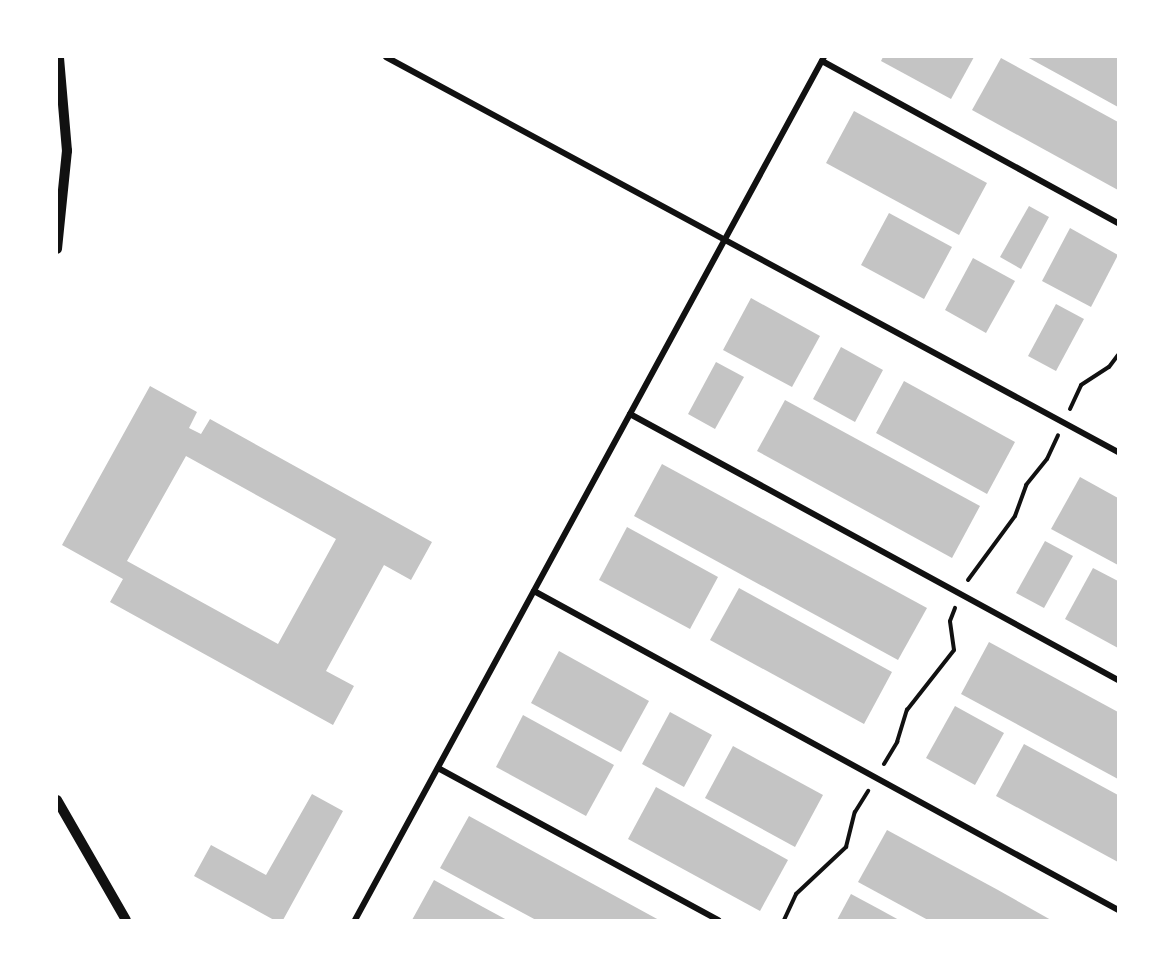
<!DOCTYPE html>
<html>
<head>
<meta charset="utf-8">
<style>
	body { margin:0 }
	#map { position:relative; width:1175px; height:977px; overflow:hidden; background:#fff; font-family:"DM Sans",sans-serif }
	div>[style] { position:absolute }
	.building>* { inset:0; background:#c4c4c4 }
	.path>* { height:4px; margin:-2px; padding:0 2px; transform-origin:2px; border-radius:2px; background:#111 }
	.minor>* { height:6px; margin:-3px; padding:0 3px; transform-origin:3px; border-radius:3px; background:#111 }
	.tertiary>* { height:10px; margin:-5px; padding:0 5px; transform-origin:5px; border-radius:5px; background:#111 }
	span { translate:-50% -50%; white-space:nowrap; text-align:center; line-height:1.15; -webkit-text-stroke:4.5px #fff; paint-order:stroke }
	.frame { position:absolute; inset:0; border:58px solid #fff; pointer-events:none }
</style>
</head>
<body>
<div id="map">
	<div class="building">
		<i style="clip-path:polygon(883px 57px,974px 57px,951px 99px,881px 61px)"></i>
		<i style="clip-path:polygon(1027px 57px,1118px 57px,1118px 107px,1069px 80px)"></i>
		<i style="clip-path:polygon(1001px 58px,1118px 122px,1118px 190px,972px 110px)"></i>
		<i style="clip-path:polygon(854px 111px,987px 183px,959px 235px,826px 163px)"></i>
		<i style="clip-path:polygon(1029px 206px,1049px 217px,1021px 269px,1000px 257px)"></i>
		<i style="clip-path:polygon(889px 213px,952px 247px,924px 299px,861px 265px)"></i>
		<i style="clip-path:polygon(1070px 228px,1118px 255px,1091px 307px,1042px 281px)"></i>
		<i style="clip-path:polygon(973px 258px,1015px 281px,986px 333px,945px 310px)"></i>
		<i style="clip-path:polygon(751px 298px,820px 336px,792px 387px,723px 350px)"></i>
		<i style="clip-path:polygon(1056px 304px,1084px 319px,1056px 371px,1028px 356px)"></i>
		<i style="clip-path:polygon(841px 347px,883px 370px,855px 422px,813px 399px)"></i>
		<i style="clip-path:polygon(716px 362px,744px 377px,715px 429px,688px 414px)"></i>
		<i style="clip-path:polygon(904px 381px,1015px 442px,987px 494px,876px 433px)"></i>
		<i style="clip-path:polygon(evenodd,150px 386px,197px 412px,189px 428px,201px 434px,210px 419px,432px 542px,411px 580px,384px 565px,326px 671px,354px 686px,333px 725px,110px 602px,123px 579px,62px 545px,150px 386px,186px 456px,336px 539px,278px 644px,127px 561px,186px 456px)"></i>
		<i style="clip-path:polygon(785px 400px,980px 506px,952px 558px,757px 451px)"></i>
		<i style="clip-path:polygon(662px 464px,927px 608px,898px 660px,634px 516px)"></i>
		<i style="clip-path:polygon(1080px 477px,1118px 498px,1118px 565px,1051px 529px)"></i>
		<i style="clip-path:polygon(627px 527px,718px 577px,690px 629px,599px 580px)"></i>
		<i style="clip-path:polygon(1045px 541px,1073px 556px,1044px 608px,1016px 593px)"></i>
		<i style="clip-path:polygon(1093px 568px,1118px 581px,1118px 648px,1065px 619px)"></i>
		<i style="clip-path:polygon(739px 588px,892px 672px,864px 724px,710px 640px)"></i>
		<i style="clip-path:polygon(989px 642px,1118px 712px,1118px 779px,961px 694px)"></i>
		<i style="clip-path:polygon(559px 651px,649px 701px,621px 752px,531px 703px)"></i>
		<i style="clip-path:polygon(955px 706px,1004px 733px,975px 785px,926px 758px)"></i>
		<i style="clip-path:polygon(670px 712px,712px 735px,684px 787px,642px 764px)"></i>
		<i style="clip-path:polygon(523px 715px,614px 765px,586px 816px,496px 767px)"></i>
		<i style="clip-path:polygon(1024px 744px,1118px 795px,1118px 862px,996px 796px)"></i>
		<i style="clip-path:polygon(733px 746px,823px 795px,795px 847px,705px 798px)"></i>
		<i style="clip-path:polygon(656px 787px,788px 860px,760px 911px,628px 839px)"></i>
		<i style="clip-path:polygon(312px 794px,343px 811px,283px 920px,274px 920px,194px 876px,211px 845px,266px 875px)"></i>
		<i style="clip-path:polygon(469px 816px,518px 843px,659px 920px,536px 920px,510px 906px,440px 868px)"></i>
		<i style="clip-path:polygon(887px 830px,998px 890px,1051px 920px,928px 920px,858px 882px)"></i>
		<i style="clip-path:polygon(434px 880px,483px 907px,507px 920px,412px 920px)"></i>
		<i style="clip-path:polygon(851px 894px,879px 909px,899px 920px,837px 920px)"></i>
	</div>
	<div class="path">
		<i style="left:1070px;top:409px;width:26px;rotate:-65deg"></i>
		<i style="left:1081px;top:385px;width:33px;rotate:-33deg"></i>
		<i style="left:1109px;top:367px;width:15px;rotate:-53deg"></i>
		<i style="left:968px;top:580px;width:79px;rotate:-53.7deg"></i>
		<i style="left:1015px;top:516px;width:33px;rotate:-70deg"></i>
		<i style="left:1026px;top:485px;width:33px;rotate:-51deg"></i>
		<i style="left:1047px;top:459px;width:26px;rotate:-65deg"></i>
		<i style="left:884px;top:764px;width:26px;rotate:-59deg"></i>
		<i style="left:897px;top:742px;width:34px;rotate:-73deg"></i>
		<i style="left:907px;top:710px;width:76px;rotate:-51.9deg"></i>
		<i style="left:954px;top:650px;width:29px;rotate:-98deg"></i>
		<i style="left:950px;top:621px;width:14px;rotate:-69deg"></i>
		<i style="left:784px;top:920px;width:29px;rotate:-65deg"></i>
		<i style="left:796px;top:894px;width:69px;rotate:-43.2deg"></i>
		<i style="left:846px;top:847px;width:36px;rotate:-76deg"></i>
		<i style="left:855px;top:812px;width:25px;rotate:-58deg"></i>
	</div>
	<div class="minor">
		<i style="left:386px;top:57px;width:832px;rotate:28.35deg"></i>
		<i style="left:822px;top:61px;width:337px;rotate:28.7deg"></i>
		<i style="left:630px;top:414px;width:556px;rotate:28.59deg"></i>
		<i style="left:534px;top:591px;width:665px;rotate:28.64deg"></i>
		<i style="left:438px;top:768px;width:319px;rotate:28.5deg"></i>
		<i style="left:355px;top:920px;width:982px;rotate:-61.48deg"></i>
	</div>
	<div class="tertiary">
		<i style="left:57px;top:249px;width:99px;rotate:-84.2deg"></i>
		<i style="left:67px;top:151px;width:94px;rotate:-94.9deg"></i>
		<i style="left:57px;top:800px;width:138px;rotate:60.1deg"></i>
	</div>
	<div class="frame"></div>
</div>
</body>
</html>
